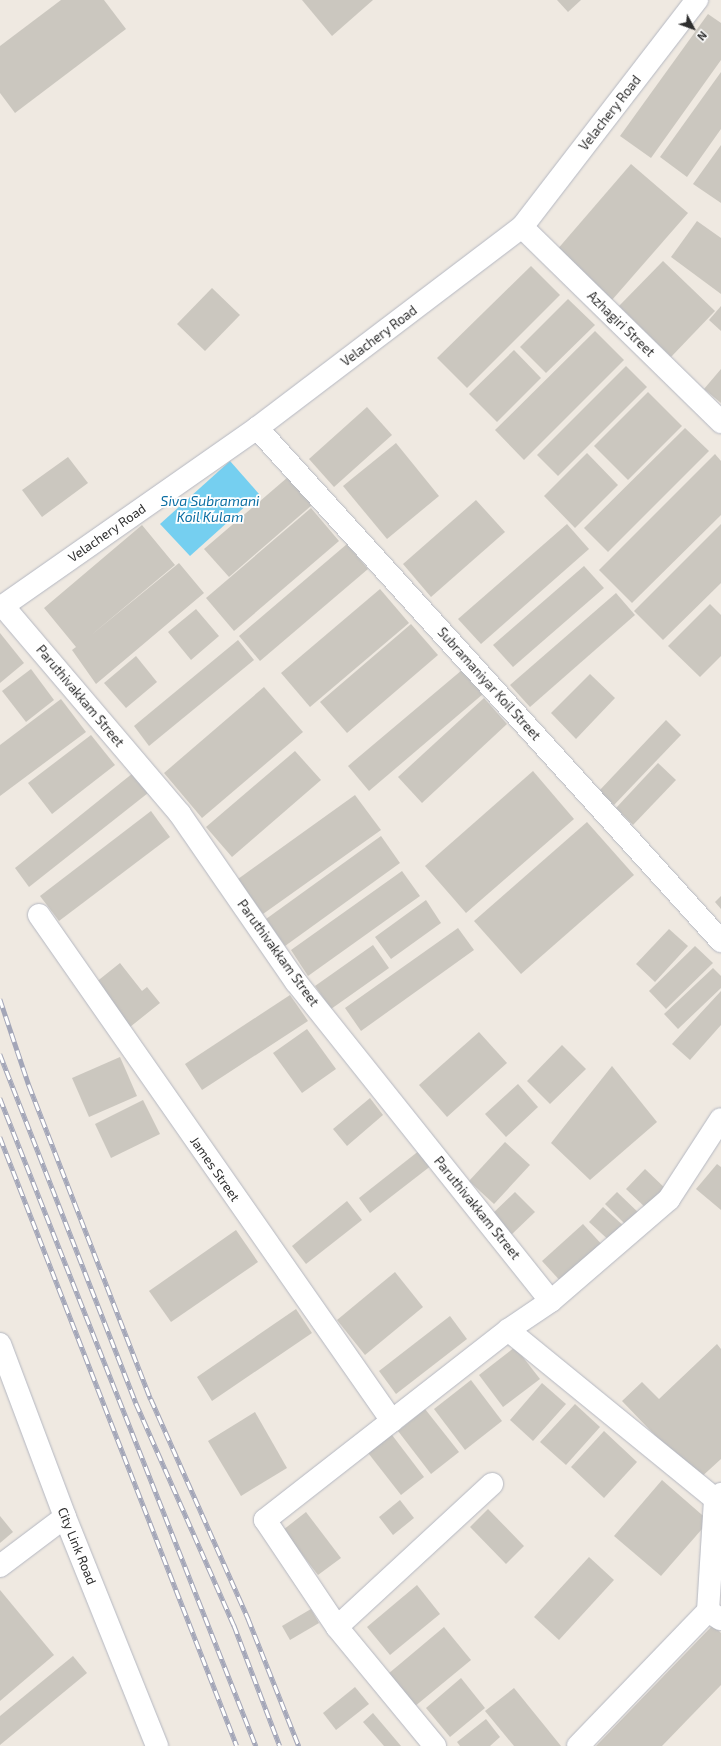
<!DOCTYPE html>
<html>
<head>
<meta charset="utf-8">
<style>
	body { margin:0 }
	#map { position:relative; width:721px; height:1746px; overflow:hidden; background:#efe9e1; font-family:"Exo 2",sans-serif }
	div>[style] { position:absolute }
	.water>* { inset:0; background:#75cff0 }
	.building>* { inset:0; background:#cbc7bf }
	.roads { filter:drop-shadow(0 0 1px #b4b7c1) drop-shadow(0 0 1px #b4b7c1) }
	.minor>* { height:22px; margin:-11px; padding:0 11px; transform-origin:11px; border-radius:11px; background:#fff }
	.tertiary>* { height:22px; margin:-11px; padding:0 11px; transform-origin:11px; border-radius:11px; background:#fff }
	.rail>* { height:4.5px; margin-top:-2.25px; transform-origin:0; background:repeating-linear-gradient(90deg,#fff 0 9px,#a3a6b8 0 18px); box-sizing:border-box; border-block:1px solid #a3a6b8 }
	span { translate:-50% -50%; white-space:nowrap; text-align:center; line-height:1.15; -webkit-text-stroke:3.5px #fff; paint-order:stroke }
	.street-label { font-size:13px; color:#2e2e2e }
	.water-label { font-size:14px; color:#0d6fa3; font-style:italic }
	.north { position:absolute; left:673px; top:8px; width:40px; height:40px; -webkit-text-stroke:3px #fff; paint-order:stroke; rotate:131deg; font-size:11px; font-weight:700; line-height:16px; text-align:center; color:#2e2e2e }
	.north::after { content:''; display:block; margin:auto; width:14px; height:18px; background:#2e2e2e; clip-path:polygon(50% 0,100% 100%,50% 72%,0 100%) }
</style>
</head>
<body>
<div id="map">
	<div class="water">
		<i style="clip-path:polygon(230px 461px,259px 494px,190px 556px,160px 524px)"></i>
	</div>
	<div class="building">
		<i style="clip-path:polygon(61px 0,104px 0,126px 29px,15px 113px,0 93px,0 46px)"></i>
		<i style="clip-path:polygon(302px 0,373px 0,332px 36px)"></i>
		<i style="clip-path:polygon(557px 0,581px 0,568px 12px)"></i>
		<i style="clip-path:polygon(708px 14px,721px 23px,721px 60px,651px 158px,620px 136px)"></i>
		<i style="clip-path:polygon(721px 72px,721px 129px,687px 177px,660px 157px)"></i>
		<i style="clip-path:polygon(721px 145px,721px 203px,693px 184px)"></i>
		<i style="clip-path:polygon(631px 164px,688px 213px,612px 300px,556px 251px)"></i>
		<i style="clip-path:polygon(697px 221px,721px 238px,721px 294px,671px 257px)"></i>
		<i style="clip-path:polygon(663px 261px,715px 311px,671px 357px,619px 306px)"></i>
		<i style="clip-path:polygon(531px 266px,560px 295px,467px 388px,437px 358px)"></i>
		<i style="clip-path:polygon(212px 288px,240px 315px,205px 351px,177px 324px)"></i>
		<i style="clip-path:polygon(568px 299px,595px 325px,546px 373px,520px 347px)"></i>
		<i style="clip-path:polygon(721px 306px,721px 331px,709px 320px)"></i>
		<i style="clip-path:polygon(595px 331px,624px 360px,524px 460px,495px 430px)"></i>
		<i style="clip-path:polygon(514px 350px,541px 378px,497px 422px,469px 394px)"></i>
		<i style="clip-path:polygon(626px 366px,647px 387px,558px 476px,537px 455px)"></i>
		<i style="clip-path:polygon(721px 369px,721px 403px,704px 389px)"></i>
		<i style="clip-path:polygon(648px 392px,682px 426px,628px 480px,594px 446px)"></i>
		<i style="clip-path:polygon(367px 407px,392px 435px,334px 487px,309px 459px)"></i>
		<i style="clip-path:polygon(685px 428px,709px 451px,608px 552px,584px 528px)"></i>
		<i style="clip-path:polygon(396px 443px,439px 496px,387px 539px,343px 486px)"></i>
		<i style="clip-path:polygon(587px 453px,618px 485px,575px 528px,544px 496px)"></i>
		<i style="clip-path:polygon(715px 454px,721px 461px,721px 515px,632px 603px,599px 570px)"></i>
		<i style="clip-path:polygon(68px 457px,88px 483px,42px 517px,22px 490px)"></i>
		<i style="clip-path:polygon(288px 477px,312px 505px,229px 577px,204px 549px)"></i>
		<i style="clip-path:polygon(476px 500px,505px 532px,431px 597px,403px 564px)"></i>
		<i style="clip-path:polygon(311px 508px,339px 541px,234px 631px,206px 598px)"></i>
		<i style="clip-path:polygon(567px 524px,589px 549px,481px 644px,458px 619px)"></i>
		<i style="clip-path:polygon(721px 524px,721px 583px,663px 640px,634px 611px)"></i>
		<i style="clip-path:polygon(142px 525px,175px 565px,90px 636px,179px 563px,204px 593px,96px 684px,72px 650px,76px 647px,44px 608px)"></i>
		<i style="clip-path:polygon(347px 544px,368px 569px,260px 661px,239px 636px)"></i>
		<i style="clip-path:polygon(584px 566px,604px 588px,513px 667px,493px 645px)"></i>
		<i style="clip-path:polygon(380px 589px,409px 623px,310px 707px,281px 673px)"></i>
		<i style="clip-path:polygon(616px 593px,635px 615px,530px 707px,510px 685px)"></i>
		<i style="clip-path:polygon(710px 604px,721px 615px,721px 656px,700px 677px,668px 646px)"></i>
		<i style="clip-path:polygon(196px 609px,219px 636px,191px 660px,168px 632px)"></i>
		<i style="clip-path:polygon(411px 624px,438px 655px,347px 733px,320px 702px)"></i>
		<i style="clip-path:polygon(0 633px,24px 663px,0 683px)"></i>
		<i style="clip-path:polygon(238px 640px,254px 660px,149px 746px,134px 726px)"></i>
		<i style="clip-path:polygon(136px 656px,157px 682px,126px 708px,104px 683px)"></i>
		<i style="clip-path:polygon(31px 669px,54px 700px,26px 722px,2px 691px)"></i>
		<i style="clip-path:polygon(462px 670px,483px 694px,369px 791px,348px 766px)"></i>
		<i style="clip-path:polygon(590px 674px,615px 698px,576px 739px,551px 713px)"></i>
		<i style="clip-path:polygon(264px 687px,303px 732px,202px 818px,164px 773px)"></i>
		<i style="clip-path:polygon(484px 698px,507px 724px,422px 803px,398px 777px)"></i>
		<i style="clip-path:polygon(61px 699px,86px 732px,0 796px,0 745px)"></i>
		<i style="clip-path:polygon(666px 720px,681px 735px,614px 805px,599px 791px)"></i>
		<i style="clip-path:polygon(91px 735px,115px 765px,52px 814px,28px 783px)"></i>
		<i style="clip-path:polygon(295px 751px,321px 780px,232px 857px,206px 827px)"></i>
		<i style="clip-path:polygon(658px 763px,676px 780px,633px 825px,616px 808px)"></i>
		<i style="clip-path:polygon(533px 771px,574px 819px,466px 913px,425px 866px)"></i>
		<i style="clip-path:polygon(133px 773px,148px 793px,29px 887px,15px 868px)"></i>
		<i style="clip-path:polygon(355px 795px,381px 830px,263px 914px,238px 879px)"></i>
		<i style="clip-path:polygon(151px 811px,170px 837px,59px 921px,40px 896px)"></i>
		<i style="clip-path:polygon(587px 822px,634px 875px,521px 974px,474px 921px)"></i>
		<i style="clip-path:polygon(381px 836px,400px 863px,285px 946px,266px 919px)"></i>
		<i style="clip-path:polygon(402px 871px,420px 896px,308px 976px,291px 950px)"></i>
		<i style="clip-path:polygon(721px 896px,721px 909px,715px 902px)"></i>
		<i style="clip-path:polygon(426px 900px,441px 923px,391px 959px,375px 937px)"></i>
		<i style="clip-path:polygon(458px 928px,474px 950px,361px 1031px,345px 1008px)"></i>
		<i style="clip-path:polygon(669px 929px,688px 946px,655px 982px,636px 964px)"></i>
		<i style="clip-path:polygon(373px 945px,389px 968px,331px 1009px,315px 986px)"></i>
		<i style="clip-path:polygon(695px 946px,713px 963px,666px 1009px,649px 991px)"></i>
		<i style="clip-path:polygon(120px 963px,142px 991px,147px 987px,160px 1003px,125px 1031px,90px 987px)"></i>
		<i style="clip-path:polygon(713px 968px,721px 976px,721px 988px,678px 1029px,664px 1014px)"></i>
		<i style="clip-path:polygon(721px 991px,721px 1025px,690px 1060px,672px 1044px)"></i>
		<i style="clip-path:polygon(290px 995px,308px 1021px,202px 1090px,185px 1064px)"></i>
		<i style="clip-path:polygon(307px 1029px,336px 1069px,302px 1093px,273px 1053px)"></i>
		<i style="clip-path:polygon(479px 1032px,507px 1063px,447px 1117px,419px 1085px)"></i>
		<i style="clip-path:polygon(562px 1045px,586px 1069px,550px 1104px,527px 1081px)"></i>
		<i style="clip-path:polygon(120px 1057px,137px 1096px,89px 1117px,72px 1078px)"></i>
		<i style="clip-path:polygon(612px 1066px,657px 1122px,590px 1180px,551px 1143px)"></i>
		<i style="clip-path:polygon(518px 1084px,538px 1107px,506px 1137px,485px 1114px)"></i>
		<i style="clip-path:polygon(370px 1098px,383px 1115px,347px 1146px,333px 1129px)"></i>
		<i style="clip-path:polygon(143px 1100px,160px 1134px,111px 1158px,95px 1124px)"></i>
		<i style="clip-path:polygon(505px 1142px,530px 1165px,494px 1204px,469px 1181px)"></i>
		<i style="clip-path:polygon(420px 1150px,432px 1165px,370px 1213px,359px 1198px)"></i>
		<i style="clip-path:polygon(717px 1164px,721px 1167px,721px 1210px,696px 1189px)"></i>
		<i style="clip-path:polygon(645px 1169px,667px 1190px,648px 1210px,626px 1189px)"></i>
		<i style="clip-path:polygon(515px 1192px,535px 1212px,510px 1236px,490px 1216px)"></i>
		<i style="clip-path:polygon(617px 1192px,642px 1216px,629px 1228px,605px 1204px)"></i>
		<i style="clip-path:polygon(347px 1201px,362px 1220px,306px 1264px,292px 1246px)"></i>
		<i style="clip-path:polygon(603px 1207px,627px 1229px,613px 1244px,589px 1222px)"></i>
		<i style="clip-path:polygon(583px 1224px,605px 1248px,564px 1285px,542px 1261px)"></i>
		<i style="clip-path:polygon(236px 1230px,258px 1262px,171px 1322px,149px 1291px)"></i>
		<i style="clip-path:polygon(395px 1272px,423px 1307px,365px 1355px,337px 1320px)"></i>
		<i style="clip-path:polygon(296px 1309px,312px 1333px,212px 1401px,197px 1377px)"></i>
		<i style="clip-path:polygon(450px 1316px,467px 1339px,396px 1394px,379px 1371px)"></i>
		<i style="clip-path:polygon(717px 1344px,721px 1349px,721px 1459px,698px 1480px,622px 1401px,642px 1382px,659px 1399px)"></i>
		<i style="clip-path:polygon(515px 1347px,540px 1379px,503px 1407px,479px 1375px)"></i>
		<i style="clip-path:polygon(471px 1380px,502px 1421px,465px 1450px,434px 1409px)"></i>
		<i style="clip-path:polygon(542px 1383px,566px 1404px,533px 1441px,510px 1420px)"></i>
		<i style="clip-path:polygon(575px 1404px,600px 1427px,566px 1465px,540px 1442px)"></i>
		<i style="clip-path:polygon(425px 1409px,459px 1452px,431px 1474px,398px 1431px)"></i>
		<i style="clip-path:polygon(255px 1412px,287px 1468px,241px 1496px,208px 1441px)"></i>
		<i style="clip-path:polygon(389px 1431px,424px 1477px,401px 1495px,365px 1449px)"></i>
		<i style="clip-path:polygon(604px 1431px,637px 1462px,604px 1498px,571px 1467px)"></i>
		<i style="clip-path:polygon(662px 1480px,709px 1521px,661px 1576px,614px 1536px)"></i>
		<i style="clip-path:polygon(400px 1500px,414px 1518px,393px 1535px,379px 1517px)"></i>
		<i style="clip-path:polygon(488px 1509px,524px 1546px,506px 1564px,470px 1527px)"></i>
		<i style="clip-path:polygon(306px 1512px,341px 1558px,318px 1575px,283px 1530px)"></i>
		<i style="clip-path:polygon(0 1516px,13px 1532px,0 1543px)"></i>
		<i style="clip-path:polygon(589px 1557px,614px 1580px,559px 1640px,534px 1617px)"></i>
		<i style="clip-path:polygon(417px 1585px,440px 1614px,390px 1655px,367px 1627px)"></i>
		<i style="clip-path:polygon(0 1590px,54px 1655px,0 1701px)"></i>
		<i style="clip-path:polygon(311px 1609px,319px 1623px,290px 1640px,282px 1626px)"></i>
		<i style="clip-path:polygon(713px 1625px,721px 1633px,721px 1685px,662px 1746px,596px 1746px)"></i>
		<i style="clip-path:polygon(444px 1627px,471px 1660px,414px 1707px,388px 1674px)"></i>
		<i style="clip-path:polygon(73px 1656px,87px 1673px,0 1745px,0 1716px)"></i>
		<i style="clip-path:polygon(461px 1678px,485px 1708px,450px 1737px,426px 1708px)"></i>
		<i style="clip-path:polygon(355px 1687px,369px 1704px,336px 1730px,323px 1713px)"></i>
		<i style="clip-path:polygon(514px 1688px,561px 1746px,514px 1746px,485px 1711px)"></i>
		<i style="clip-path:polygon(373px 1713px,401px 1746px,384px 1746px,363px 1722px)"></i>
		<i style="clip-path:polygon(486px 1719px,500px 1737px,490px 1746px,460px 1746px,457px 1742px)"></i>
	</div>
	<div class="roads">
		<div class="minor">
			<i style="left:522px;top:227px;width:279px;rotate:44.4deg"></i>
			<i style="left:257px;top:428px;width:692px;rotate:47.87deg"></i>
			<i style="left:3px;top:606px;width:273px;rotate:49.6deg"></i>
			<i style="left:180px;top:814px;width:204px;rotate:55.4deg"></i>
			<i style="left:296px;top:982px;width:408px;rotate:51.4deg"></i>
			<i style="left:0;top:608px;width:314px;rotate:-35deg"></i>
			<i style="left:257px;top:428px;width:333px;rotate:-37.2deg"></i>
			<i style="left:522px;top:227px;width:287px;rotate:-52.4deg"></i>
			<i style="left:39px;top:915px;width:617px;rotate:55.1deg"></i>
			<i style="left:508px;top:1330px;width:267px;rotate:39.2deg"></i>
			<i style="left:0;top:1566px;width:81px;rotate:-37deg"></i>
			<i style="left:720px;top:1619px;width:14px;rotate:-146deg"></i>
			<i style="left:708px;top:1611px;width:112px;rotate:-86.4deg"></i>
			<i style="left:715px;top:1499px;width:8px;rotate:-40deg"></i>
			<i style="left:337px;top:1627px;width:211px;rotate:-42.7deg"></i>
			<i style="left:435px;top:1746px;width:154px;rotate:-129.5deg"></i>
			<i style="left:337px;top:1627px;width:129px;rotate:-123.9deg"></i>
			<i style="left:265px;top:1520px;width:308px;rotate:-38deg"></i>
			<i style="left:508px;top:1330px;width:52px;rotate:-34deg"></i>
			<i style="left:551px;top:1301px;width:156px;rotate:-40.8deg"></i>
			<i style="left:669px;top:1199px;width:95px;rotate:-57deg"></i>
			<i style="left:578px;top:1746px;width:187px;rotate:-46.1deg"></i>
		</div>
		<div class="tertiary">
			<i style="left:0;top:1344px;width:185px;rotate:69.4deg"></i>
			<i style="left:65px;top:1517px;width:247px;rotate:68.1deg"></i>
		</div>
	</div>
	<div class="rail">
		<i style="left:0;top:999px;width:91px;rotate:71.4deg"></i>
		<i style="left:29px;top:1085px;width:337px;rotate:68.8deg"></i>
		<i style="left:151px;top:1399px;width:240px;rotate:66.1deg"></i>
		<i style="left:248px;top:1618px;width:138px;rotate:68.3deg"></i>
		<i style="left:0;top:1054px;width:375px;rotate:68.7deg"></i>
		<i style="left:136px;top:1403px;width:243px;rotate:66.2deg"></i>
		<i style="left:234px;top:1625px;width:129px;rotate:69.2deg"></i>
		<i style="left:0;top:1098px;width:697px;rotate:68.44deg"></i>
		<i style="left:0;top:1137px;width:653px;rotate:68.74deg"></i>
	</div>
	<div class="street-label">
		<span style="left:610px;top:113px;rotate:-52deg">Velachery Road</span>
		<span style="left:621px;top:324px;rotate:44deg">Azhagiri Street</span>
		<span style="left:379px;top:336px;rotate:-37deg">Velachery Road</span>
		<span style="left:107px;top:533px;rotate:-35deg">Velachery Road</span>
		<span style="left:489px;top:684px;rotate:48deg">Subramaniyar Koil Street</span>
		<span style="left:80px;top:696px;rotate:50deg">Paruthivakkam Street</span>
		<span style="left:278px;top:953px;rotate:54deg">Paruthivakkam Street</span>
		<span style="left:215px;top:1169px;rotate:55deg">James Street</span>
		<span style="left:477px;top:1208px;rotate:51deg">Paruthivakkam Street</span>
		<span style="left:77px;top:1546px;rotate:68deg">City Link Road</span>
	</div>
	<div class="water-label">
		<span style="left:210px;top:509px">Siva Subramani<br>Koil Kulam</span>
	</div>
	<div class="north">N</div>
</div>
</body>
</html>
